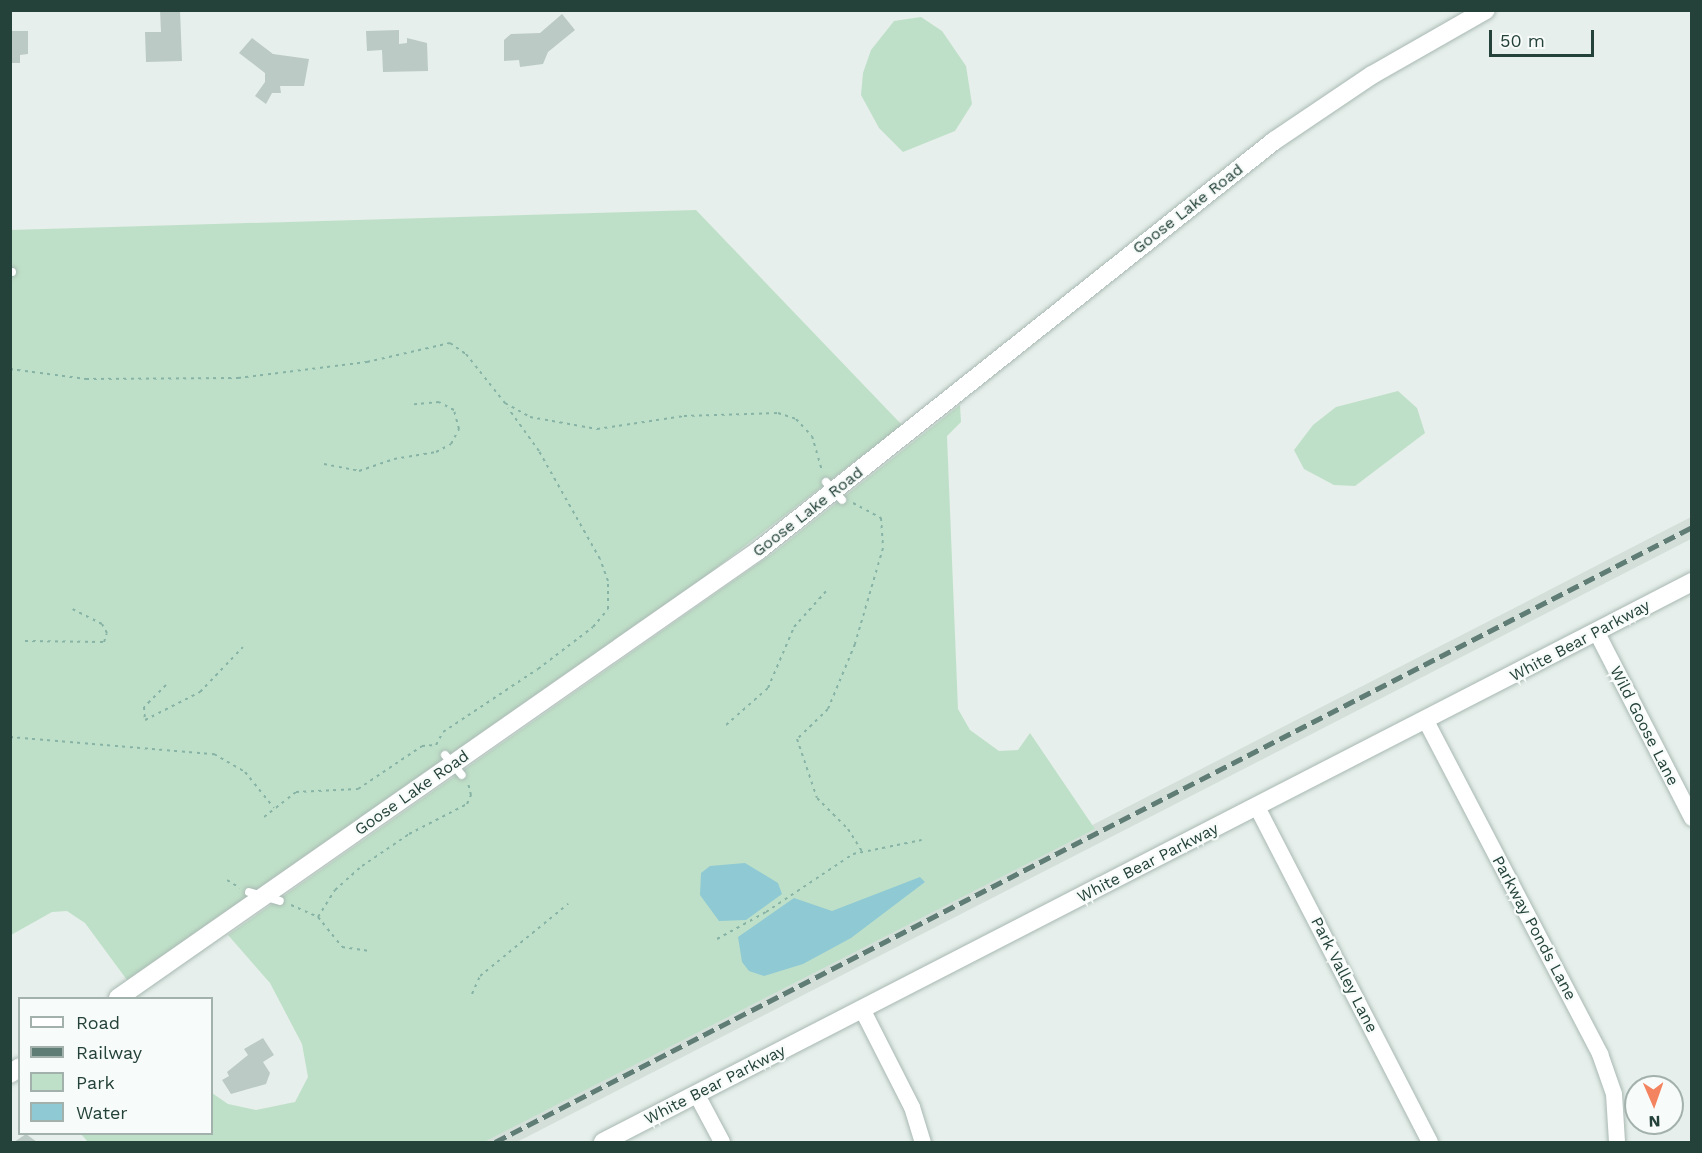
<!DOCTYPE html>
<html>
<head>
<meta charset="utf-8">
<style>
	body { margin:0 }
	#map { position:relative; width:1702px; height:1153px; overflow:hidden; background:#e6efeb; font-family:"Work Sans",sans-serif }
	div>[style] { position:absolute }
	.built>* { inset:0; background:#d4dfda }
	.green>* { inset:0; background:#bfe0c8 }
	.water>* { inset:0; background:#8ec9d4 }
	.building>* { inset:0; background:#bbcac4 }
	.path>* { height:2px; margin-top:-1px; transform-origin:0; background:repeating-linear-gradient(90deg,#86b3a5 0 3px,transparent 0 7.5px) }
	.roads { filter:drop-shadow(0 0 2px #a8b8b2) drop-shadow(0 0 2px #a8b8b2) }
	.service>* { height:8px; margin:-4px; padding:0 4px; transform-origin:4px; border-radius:4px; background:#fff }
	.minor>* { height:16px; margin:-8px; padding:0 8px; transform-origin:8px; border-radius:8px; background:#fff }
	.tertiary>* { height:18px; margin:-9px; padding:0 9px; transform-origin:9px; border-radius:9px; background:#fff }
	.rail>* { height:4.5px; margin-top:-2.25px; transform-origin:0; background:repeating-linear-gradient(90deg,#5f7d75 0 12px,transparent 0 18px) }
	span { translate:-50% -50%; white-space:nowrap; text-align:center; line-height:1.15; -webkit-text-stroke:4.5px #f7fbf9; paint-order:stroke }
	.street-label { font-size:16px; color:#24423a }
	.frame { position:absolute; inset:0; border:12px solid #24423a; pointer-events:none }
	.legend { position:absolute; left:18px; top:997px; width:195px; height:138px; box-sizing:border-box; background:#f7fbf9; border:2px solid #a3b1ad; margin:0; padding:8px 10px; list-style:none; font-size:18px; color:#24423a }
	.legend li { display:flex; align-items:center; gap:12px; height:30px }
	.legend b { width:30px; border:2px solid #a3b1ad }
	.north { position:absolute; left:1624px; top:1075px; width:60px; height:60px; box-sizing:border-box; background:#f7fbf9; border:2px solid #a3b1ad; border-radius:50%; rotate:178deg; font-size:16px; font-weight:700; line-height:24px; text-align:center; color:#24423a }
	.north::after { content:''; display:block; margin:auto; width:21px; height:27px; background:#f4845f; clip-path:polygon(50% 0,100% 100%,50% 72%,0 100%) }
	.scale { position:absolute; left:1489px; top:30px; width:105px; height:27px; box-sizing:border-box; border:3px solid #24423a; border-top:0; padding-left:8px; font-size:18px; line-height:21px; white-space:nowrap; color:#24423a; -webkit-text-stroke:4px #f7fbf9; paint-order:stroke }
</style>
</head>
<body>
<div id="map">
	<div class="built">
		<i style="clip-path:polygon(1691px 517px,1691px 539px,1269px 756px,517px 1142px,476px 1142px)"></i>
	</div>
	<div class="green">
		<i style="clip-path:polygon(921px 17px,942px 31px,966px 66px,972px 104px,955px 131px,903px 152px,879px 128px,861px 95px,863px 73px,871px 50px,894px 21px)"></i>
		<i style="clip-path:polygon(696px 210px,902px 425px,711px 572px,127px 980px,85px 923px,67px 911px,52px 912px,11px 935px,10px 230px)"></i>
		<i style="clip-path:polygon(1398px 391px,1417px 408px,1425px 433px,1355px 486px,1334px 485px,1304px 469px,1294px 450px,1313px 425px,1336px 407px)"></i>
		<i style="clip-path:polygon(960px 405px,961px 422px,947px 436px,958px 709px,970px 730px,999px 751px,1018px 750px,1030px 733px,1095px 829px,484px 1142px,88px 1142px,81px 1134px,212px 1134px,212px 1093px,228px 1104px,256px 1110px,295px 1102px,308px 1077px,302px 1044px,270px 983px,228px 935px,772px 554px)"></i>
	</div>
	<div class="water">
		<i style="clip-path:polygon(745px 863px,778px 883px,782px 894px,746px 920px,719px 921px,700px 895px,701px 873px,710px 866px)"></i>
		<i style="clip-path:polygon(920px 877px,925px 882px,851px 938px,803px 964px,764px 976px,749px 971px,742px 962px,738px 937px,794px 898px,832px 911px)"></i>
	</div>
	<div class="building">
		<i style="clip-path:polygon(160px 10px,180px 10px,182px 61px,146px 62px,145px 32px,161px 32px)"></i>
		<i style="clip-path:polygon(562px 14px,575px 30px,548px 52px,543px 64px,520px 67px,519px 60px,504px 61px,504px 40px,511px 34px,540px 33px)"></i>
		<i style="clip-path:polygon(399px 30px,399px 44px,407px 43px,407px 38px,427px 43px,428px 71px,383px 72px,382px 50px,367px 51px,366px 31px)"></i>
		<i style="clip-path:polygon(12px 31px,28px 31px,28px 54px,20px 55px,20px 63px,10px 63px)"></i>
		<i style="clip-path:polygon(252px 38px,273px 54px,309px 59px,304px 86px,280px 86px,281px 93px,272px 93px,266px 104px,255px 96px,265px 82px,265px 73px,239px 53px)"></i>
		<i style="clip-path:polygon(263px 1038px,274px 1055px,263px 1062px,270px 1073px,266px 1084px,231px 1094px,222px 1080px,229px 1076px,227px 1072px,248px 1055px,244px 1049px)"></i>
		<i style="clip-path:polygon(26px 1134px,37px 1142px,14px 1142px)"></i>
	</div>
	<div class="path">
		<i style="left:10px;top:369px;width:77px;rotate:7.5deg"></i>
		<i style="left:86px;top:379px;width:152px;rotate:-0.4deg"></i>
		<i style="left:238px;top:378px;width:130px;rotate:-7.1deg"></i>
		<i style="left:367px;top:362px;width:85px;rotate:-12.9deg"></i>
		<i style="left:450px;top:343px;width:19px;rotate:35deg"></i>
		<i style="left:466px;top:354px;width:63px;rotate:51.5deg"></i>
		<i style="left:505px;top:403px;width:29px;rotate:29deg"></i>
		<i style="left:530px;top:417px;width:68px;rotate:10.2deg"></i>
		<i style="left:597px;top:429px;width:88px;rotate:-8.5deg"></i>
		<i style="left:684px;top:416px;width:94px;rotate:-1.8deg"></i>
		<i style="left:778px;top:413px;width:19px;rotate:18deg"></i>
		<i style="left:796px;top:419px;width:23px;rotate:47deg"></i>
		<i style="left:812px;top:436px;width:37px;rotate:74deg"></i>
		<i style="left:324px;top:464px;width:36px;rotate:11deg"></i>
		<i style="left:359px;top:471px;width:37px;rotate:-19deg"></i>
		<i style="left:394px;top:459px;width:43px;rotate:-9.5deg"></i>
		<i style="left:436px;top:452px;width:17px;rotate:-28deg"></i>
		<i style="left:451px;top:444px;width:17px;rotate:-62deg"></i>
		<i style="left:459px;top:429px;width:20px;rotate:-105deg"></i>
		<i style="left:454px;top:410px;width:17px;rotate:-152deg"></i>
		<i style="left:439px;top:402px;width:25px;rotate:175deg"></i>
		<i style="left:853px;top:503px;width:32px;rotate:28deg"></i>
		<i style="left:881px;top:518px;width:30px;rotate:86deg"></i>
		<i style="left:883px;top:548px;width:100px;rotate:106.3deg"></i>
		<i style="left:855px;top:644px;width:70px;rotate:112.6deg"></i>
		<i style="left:828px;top:709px;width:43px;rotate:135.9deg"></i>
		<i style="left:797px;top:739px;width:62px;rotate:71.3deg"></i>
		<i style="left:817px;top:798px;width:44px;rotate:45deg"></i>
		<i style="left:848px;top:829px;width:26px;rotate:58deg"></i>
		<i style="left:25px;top:641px;width:79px;rotate:0.7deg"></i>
		<i style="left:104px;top:642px;width:9px;rotate:-72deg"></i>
		<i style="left:107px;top:633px;width:10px;rotate:-119deg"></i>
		<i style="left:102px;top:624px;width:33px;rotate:-153deg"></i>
		<i style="left:166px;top:685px;width:31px;rotate:135deg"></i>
		<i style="left:144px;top:707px;width:13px;rotate:86deg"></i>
		<i style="left:145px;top:720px;width:62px;rotate:-27deg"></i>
		<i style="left:200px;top:692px;width:62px;rotate:-46.3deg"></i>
		<i style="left:726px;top:725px;width:56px;rotate:-41.4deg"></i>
		<i style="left:768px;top:688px;width:66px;rotate:-66.9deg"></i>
		<i style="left:794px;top:627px;width:51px;rotate:-48.2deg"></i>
		<i style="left:10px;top:737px;width:205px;rotate:4.8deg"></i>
		<i style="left:214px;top:754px;width:36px;rotate:30deg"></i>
		<i style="left:245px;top:772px;width:46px;rotate:51.1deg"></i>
		<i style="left:436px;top:745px;width:15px;rotate:-62deg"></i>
		<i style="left:443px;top:732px;width:114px;rotate:-33.6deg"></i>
		<i style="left:538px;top:669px;width:69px;rotate:-37.4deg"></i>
		<i style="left:593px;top:627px;width:23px;rotate:-50deg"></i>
		<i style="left:608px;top:609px;width:28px;rotate:-90deg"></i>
		<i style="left:608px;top:581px;width:23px;rotate:-110deg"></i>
		<i style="left:600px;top:559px;width:124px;rotate:-119.5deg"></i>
		<i style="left:539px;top:451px;width:53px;rotate:-125.8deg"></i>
		<i style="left:264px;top:817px;width:41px;rotate:-38deg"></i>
		<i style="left:296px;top:792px;width:62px;rotate:-2.8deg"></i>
		<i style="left:358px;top:789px;width:77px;rotate:-33.9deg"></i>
		<i style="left:422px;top:746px;width:13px;rotate:-4deg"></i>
		<i style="left:227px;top:880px;width:15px;rotate:32deg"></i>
		<i style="left:291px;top:905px;width:30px;rotate:24deg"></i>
		<i style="left:318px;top:917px;width:38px;rotate:51deg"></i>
		<i style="left:342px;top:947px;width:28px;rotate:8deg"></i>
		<i style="left:318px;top:917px;width:32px;rotate:-58deg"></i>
		<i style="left:335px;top:890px;width:36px;rotate:-42deg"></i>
		<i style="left:362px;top:866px;width:57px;rotate:-34.2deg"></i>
		<i style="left:409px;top:834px;width:65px;rotate:-27.3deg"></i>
		<i style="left:467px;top:804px;width:10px;rotate:-66deg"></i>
		<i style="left:471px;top:795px;width:12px;rotate:-104deg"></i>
		<i style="left:717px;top:939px;width:56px;rotate:-28.9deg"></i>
		<i style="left:766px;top:912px;width:105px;rotate:-33.7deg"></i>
		<i style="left:853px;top:854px;width:70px;rotate:-11.5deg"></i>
		<i style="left:472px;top:994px;width:20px;rotate:-66deg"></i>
		<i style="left:480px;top:976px;width:114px;rotate:-39.3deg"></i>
	</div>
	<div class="roads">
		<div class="service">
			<i style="left:10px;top:272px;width:2px"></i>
			<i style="left:826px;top:482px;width:24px;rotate:48deg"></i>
			<i style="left:445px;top:755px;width:26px;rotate:50deg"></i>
			<i style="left:249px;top:892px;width:32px;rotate:16deg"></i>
		</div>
		<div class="minor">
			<i style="left:1597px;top:633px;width:208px;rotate:62.8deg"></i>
			<i style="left:1426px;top:721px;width:376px;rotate:62.4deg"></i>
			<i style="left:1600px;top:1054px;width:42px;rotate:70.7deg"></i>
			<i style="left:1614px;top:1094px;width:48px;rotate:86.4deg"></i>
			<i style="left:1257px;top:807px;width:377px;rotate:62.7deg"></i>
			<i style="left:862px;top:1009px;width:110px;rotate:63deg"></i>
			<i style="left:912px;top:1107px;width:37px;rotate:73deg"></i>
			<i style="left:697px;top:1095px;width:53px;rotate:62deg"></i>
		</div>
		<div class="tertiary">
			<i style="left:118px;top:998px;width:782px;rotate:-34.95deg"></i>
			<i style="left:759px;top:550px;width:658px;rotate:-38.46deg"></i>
			<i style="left:1274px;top:141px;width:118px;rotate:-34deg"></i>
			<i style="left:1372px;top:75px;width:131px;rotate:-29.7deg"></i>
			<i style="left:10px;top:1074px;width:12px;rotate:-35deg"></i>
			<i style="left:603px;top:1142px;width:1225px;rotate:-27.21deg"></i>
		</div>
	</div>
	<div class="rail">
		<i style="left:495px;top:1142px;width:1346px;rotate:-27.19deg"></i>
	</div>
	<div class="street-label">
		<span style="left:1188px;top:209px;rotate:-38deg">Goose Lake Road</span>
		<span style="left:808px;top:512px;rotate:-38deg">Goose Lake Road</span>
		<span style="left:1580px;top:641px;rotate:-28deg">White Bear Parkway</span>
		<span style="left:1644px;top:726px;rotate:63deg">Wild Goose Lane</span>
		<span style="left:412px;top:793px;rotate:-35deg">Goose Lake Road</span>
		<span style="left:1148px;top:863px;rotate:-27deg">White Bear Parkway</span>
		<span style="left:1534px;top:928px;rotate:62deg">Parkway Ponds Lane</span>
		<span style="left:1344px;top:975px;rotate:63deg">Park Valley Lane</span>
		<span style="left:715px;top:1085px;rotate:-27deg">White Bear Parkway</span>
	</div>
	<div class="frame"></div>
	<ul class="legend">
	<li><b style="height:8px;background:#fff"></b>Road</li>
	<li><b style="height:8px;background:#5f7d75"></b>Railway</li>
	<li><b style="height:16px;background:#bfe0c8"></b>Park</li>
	<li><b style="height:16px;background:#8ec9d4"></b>Water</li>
	</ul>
	<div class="north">N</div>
	<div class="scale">50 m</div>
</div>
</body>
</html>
